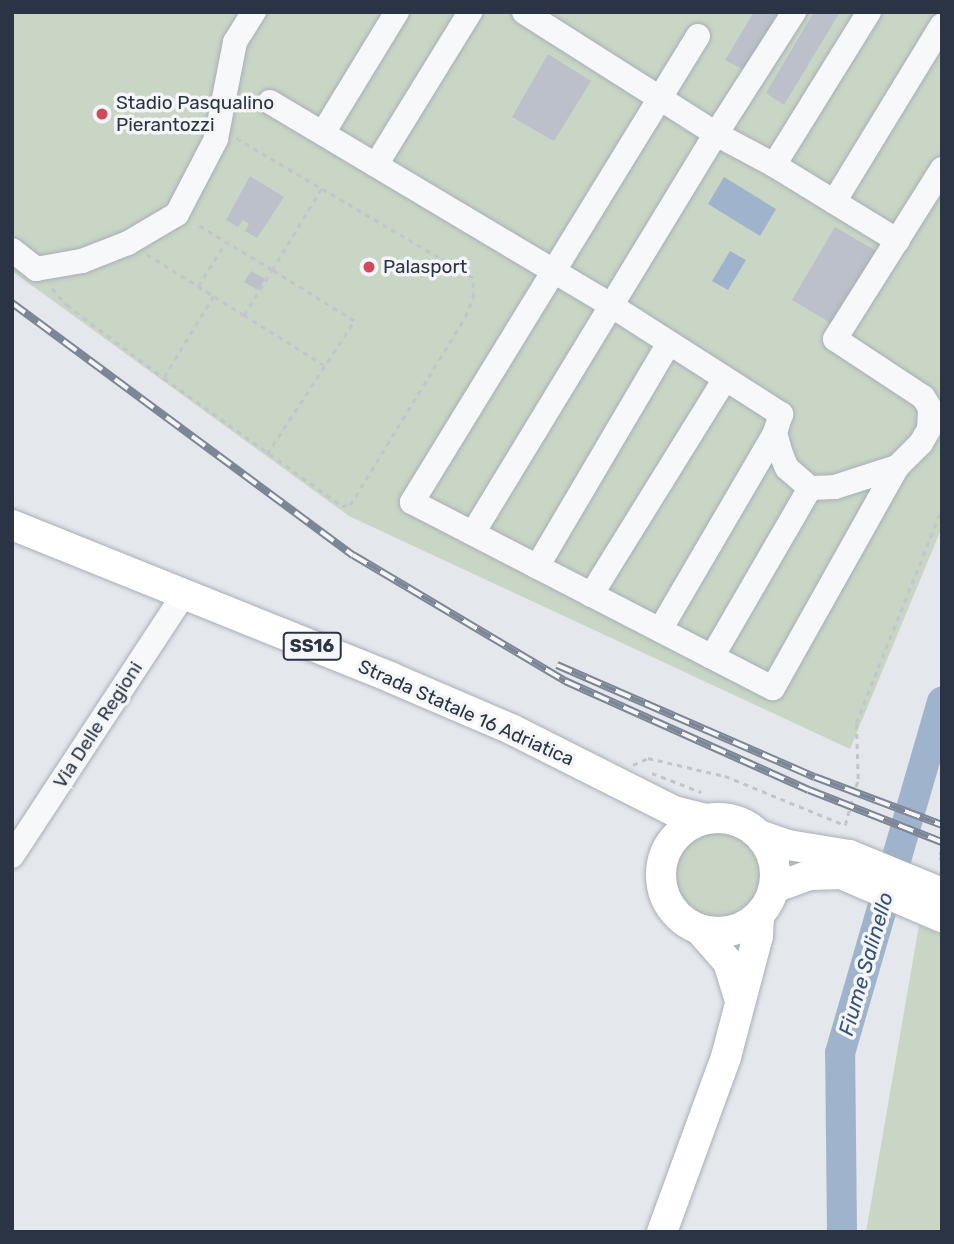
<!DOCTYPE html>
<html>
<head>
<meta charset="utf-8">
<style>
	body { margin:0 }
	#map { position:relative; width:954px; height:1244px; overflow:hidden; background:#e4e7ec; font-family:Rubik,sans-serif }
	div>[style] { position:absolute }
	.green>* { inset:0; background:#c9d6c5 }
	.round { border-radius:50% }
	.water>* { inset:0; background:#9fb4cc }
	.river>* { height:30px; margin:-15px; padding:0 15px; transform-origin:15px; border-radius:15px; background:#9fb4cc }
	.building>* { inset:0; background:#bbc0ca }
	.path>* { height:2.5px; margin-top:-1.25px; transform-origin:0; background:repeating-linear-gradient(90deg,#c2c5cb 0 5px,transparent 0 10px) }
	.roads { filter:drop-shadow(0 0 2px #a9aeb7) drop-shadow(0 0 2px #a9aeb7) }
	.minor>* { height:24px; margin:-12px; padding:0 12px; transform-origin:12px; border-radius:12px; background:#f7f8fa }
	.major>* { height:30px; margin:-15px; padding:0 15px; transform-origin:15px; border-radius:15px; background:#fff }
	.major>.ring { margin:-15px; padding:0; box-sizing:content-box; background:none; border:30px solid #fff; border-radius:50% }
	.rail>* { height:8px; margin-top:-4px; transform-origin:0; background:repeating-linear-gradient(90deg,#f4f6f9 0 16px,#7d8696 0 32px); box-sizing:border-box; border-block:2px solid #7d8696 }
	.dots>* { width:19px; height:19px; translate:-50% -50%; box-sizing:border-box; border:4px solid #f4f6f9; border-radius:50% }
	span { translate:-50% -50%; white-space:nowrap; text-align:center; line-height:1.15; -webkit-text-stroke:7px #f4f6f9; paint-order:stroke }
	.shield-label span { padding:2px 5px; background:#f4f6f9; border:2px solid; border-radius:5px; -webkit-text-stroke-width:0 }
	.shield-label { font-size:18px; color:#2b3445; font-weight:700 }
	.poi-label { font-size:19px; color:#2b3445 }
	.left { translate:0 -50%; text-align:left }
	.street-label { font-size:19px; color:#2b3445 }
	.water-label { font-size:21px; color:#34527a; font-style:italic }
	.frame { position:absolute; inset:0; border:14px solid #2b3445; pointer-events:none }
</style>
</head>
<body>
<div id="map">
	<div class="green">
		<i style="clip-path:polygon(12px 12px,942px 12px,942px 527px,850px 749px,349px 516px,12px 271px)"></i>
		<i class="round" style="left:674px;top:829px;width:90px;height:90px"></i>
		<i style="clip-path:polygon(919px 925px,942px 935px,942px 1232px,866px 1232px)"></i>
	</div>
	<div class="water">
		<i style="clip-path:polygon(724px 177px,776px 209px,760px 236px,708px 204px)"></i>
		<i style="clip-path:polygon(730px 251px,746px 260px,728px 290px,712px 281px)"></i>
	</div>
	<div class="river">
		<i style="left:842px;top:1232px;width:179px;rotate:-90.6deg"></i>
		<i style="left:840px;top:1053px;width:366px;rotate:-73.8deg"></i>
	</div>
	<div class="building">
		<i style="clip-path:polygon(754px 12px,779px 12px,744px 70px,725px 60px)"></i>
		<i style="clip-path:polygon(814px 12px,840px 12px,784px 105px,766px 93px)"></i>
		<i style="clip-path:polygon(548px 54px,591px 81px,554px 141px,512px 117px)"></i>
		<i style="clip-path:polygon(250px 176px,284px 197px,257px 238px,245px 231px,249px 224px,243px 220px,238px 227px,226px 220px)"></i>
		<i style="clip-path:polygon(835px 227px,878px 252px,834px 325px,792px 300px)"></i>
		<i style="clip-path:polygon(251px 271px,265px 279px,258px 290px,244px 282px)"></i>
	</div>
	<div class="path">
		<i style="left:147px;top:254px;width:115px;rotate:32.2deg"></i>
		<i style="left:244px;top:315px;width:53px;rotate:-58.1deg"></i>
		<i style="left:272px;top:270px;width:89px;rotate:-148.8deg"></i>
		<i style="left:198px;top:286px;width:52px;rotate:-57.5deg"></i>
		<i style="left:52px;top:288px;width:23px;rotate:49deg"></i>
		<i style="left:67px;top:305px;width:121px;rotate:37deg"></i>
		<i style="left:214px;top:296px;width:96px;rotate:121.4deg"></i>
		<i style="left:164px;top:378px;width:219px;rotate:35.7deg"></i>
		<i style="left:342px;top:506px;width:8px;rotate:-7deg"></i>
		<i style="left:350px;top:505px;width:220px;rotate:-58.5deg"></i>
		<i style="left:465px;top:317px;width:21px;rotate:-67deg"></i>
		<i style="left:473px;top:298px;width:20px;rotate:-90deg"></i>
		<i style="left:473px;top:278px;width:276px;rotate:-149.5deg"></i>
		<i style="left:244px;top:315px;width:94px;rotate:32deg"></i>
		<i style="left:267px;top:454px;width:159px;rotate:-56.8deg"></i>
		<i style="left:354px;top:321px;width:97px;rotate:-148.1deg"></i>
		<i style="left:272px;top:270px;width:95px;rotate:-58.8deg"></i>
		<i style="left:633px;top:765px;width:17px;rotate:-25deg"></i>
		<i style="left:648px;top:758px;width:79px;rotate:13.2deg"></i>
		<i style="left:725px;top:776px;width:130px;rotate:22.2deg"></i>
		<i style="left:845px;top:825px;width:48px;rotate:-74.2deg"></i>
		<i style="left:858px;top:779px;width:56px;rotate:-92deg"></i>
		<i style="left:856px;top:723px;width:232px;rotate:-68.2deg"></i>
		<i style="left:652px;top:773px;width:53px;rotate:21.2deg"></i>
		<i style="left:942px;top:850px;width:9px;rotate:111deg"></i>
		<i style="left:939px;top:858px;width:3px;rotate:18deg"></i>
	</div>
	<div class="roads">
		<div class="minor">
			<i style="left:524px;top:12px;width:227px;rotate:32.4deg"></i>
			<i style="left:716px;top:134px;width:145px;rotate:-57.4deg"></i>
			<i style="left:869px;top:12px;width:180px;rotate:121.8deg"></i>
			<i style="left:774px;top:165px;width:145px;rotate:31.5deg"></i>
			<i style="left:698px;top:36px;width:547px;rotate:121.54deg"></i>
			<i style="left:412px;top:502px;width:406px;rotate:27.3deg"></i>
			<i style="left:773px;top:688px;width:253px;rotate:-60.7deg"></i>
			<i style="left:270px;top:102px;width:398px;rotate:30.8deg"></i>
			<i style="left:612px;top:306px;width:201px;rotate:32.6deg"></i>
			<i style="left:781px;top:414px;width:20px;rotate:108deg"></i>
			<i style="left:775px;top:433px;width:22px;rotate:74deg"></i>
			<i style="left:781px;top:454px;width:15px;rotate:67deg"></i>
			<i style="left:787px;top:468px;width:30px;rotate:41deg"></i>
			<i style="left:810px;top:488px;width:25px;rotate:-2deg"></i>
			<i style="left:835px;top:487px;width:65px;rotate:-17.9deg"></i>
			<i style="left:897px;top:467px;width:34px;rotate:-45deg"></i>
			<i style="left:921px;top:443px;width:16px;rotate:-60deg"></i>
			<i style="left:929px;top:429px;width:21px;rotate:-87deg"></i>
			<i style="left:930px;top:408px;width:13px;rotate:-122deg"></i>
			<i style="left:923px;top:397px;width:105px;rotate:-146.6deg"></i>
			<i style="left:835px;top:339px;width:201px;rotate:-57.8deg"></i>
			<i style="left:323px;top:133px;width:142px;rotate:-58.6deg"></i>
			<i style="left:376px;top:165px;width:180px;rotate:-58.4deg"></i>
			<i style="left:834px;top:202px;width:207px;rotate:-58.6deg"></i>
			<i style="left:12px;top:250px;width:31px;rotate:38deg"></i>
			<i style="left:36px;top:269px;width:47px;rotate:-9.9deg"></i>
			<i style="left:82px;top:261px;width:49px;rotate:-21.4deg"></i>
			<i style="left:128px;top:243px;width:57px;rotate:-30.6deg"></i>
			<i style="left:177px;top:214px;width:85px;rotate:-62.5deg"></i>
			<i style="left:216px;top:139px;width:99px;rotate:-78.9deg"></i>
			<i style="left:235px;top:42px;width:36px;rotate:-58deg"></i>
			<i style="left:473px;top:533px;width:467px;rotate:-58.7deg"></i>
			<i style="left:716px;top:134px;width:66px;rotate:28.1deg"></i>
			<i style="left:537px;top:567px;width:260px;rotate:-59.5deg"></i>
			<i style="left:591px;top:595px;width:254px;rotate:-58.2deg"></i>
			<i style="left:660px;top:630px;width:228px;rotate:-59.7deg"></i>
			<i style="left:712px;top:657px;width:195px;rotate:-59.9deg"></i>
			<i style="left:12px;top:856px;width:313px;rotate:-56.7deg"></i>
		</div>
		<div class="major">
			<i style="left:12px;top:525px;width:410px;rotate:21.9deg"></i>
			<i style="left:392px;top:678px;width:129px;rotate:23.2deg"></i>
			<i style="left:511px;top:729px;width:182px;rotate:26.7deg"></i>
			<i style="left:674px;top:811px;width:33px;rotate:14deg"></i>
			<i class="ring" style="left:661px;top:818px;width:84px;height:84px"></i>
			<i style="left:759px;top:835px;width:31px;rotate:19deg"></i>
			<i style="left:788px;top:845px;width:62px;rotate:9.3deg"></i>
			<i style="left:849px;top:855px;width:100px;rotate:22.2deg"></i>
			<i style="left:774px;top:888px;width:38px;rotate:-20deg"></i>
			<i style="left:810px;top:875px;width:31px;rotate:-2deg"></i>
			<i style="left:841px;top:874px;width:110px;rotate:23.1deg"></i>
			<i style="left:699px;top:929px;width:44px;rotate:48.7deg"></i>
			<i style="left:728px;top:962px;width:41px;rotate:72.9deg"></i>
			<i style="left:662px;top:1232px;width:186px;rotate:-69.9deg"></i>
			<i style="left:726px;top:1057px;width:125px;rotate:-75.2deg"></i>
			<i style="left:758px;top:936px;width:20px;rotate:-87deg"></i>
		</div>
	</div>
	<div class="rail">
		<i style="left:12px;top:303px;width:424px;rotate:36.5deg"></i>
		<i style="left:353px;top:555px;width:247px;rotate:30.7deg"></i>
		<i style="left:565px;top:681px;width:267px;rotate:24.1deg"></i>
		<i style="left:809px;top:790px;width:143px;rotate:21.4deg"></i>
		<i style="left:557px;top:665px;width:281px;rotate:23.5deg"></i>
		<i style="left:815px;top:777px;width:136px;rotate:20.7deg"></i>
	</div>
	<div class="dots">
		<i style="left:102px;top:114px;background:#d1495b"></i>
		<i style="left:369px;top:267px;background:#d1495b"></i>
	</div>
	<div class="shield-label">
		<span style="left:312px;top:646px">SS16</span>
	</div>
	<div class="poi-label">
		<span class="left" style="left:116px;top:114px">Stadio Pasqualino<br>Pierantozzi</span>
		<span class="left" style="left:383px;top:267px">Palasport</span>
	</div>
	<div class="street-label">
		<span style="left:466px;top:713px;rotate:24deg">Strada Statale 16 Adriatica</span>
		<span style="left:98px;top:725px;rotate:-57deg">Via Delle Regioni</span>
	</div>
	<div class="water-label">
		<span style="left:866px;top:964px;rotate:-74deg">Fiume Salinello</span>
	</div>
	<div class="frame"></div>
</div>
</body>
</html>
